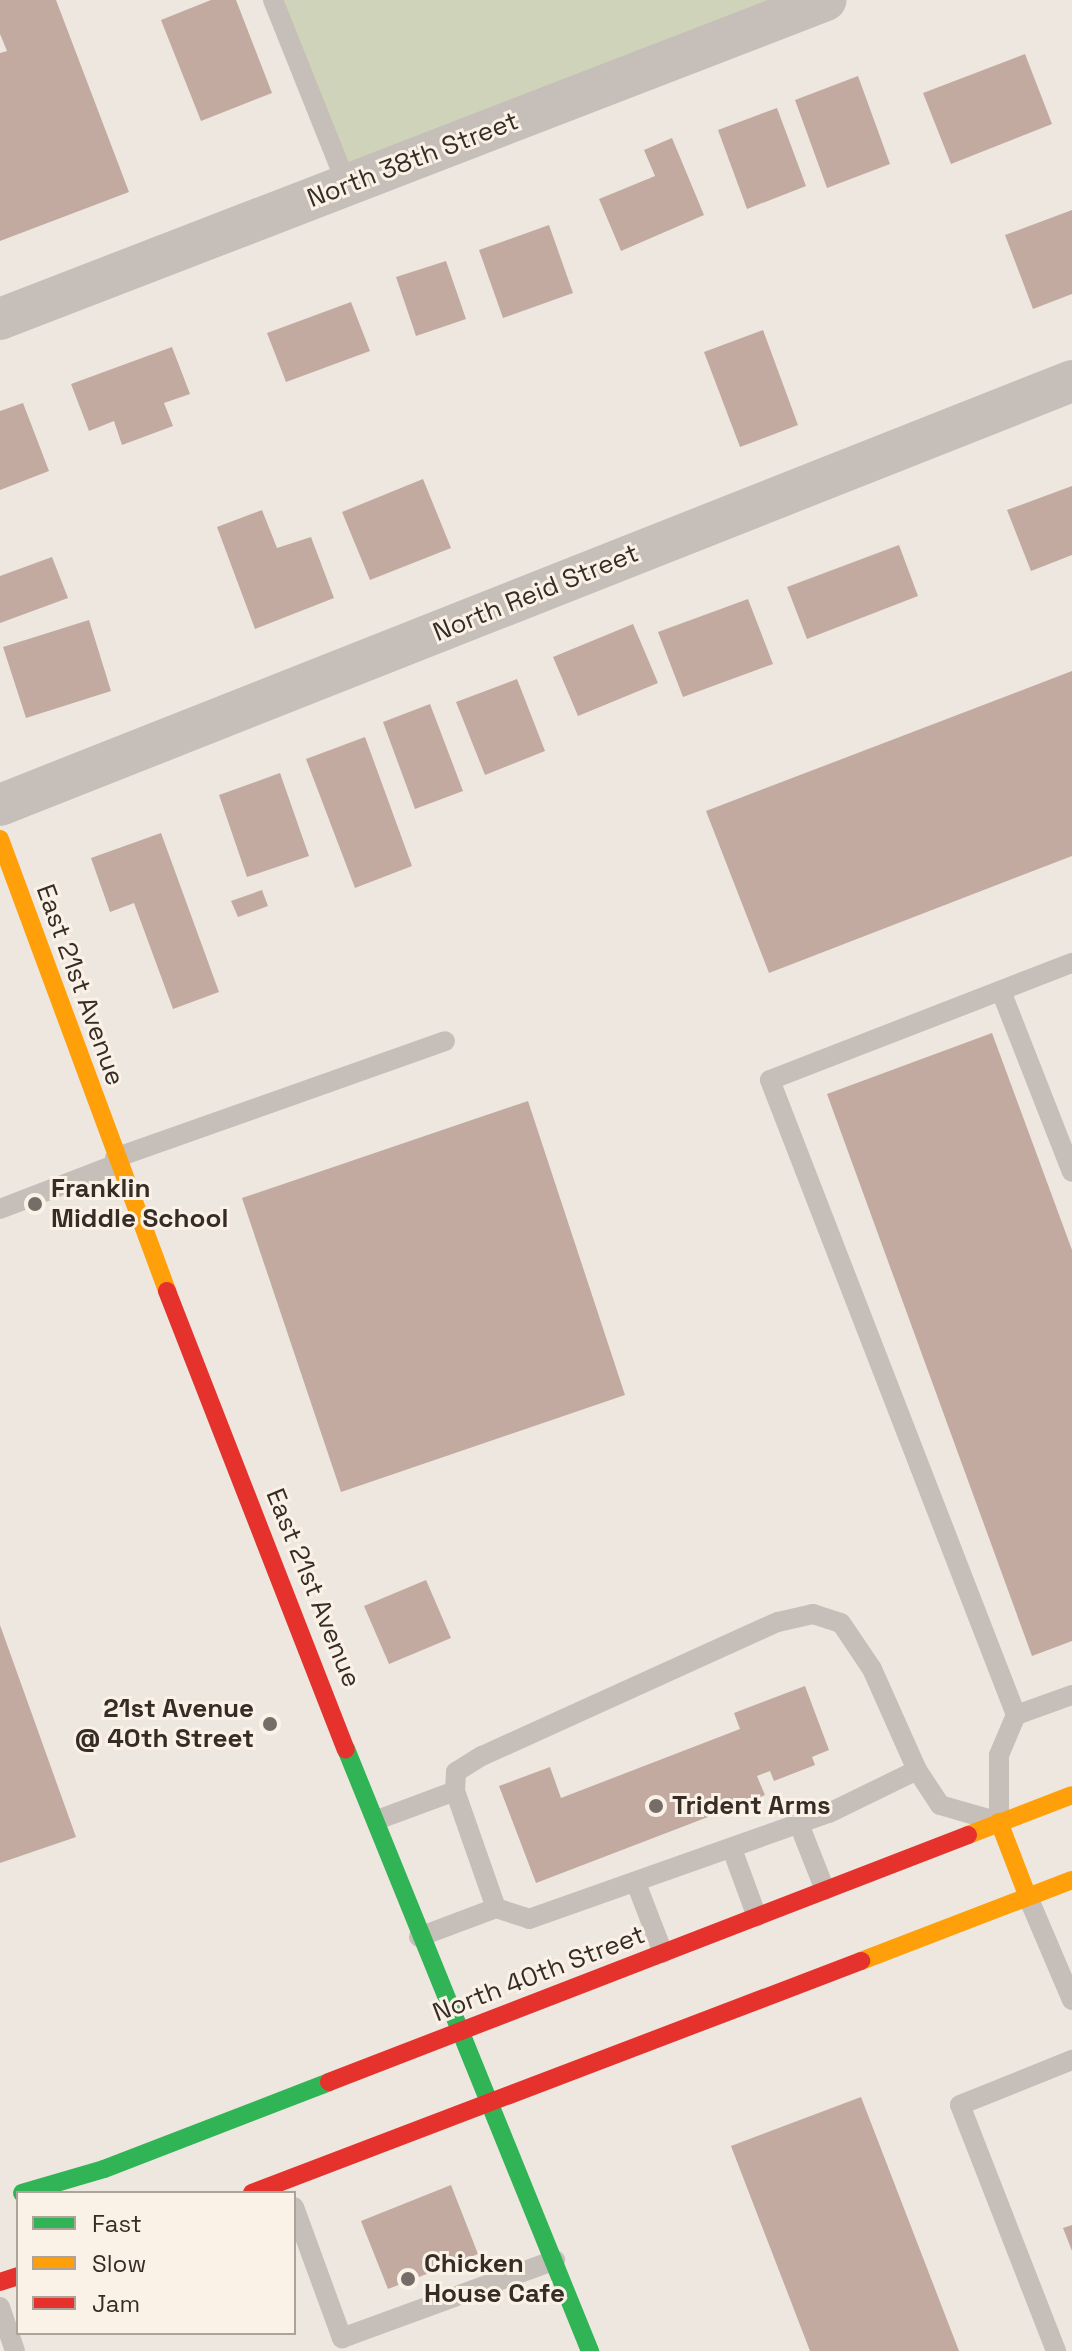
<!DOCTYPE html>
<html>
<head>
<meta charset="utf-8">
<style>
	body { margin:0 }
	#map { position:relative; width:1072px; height:2351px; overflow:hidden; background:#ede7e0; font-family:"Space Grotesk",sans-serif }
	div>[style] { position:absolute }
	.green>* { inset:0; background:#ced3b9 }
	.building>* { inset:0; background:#c2aaa1 }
	.lane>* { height:20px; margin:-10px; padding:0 10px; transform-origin:10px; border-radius:10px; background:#c6bfb9 }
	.street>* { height:42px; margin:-21px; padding:0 21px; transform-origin:21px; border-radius:21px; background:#c6bfb9 }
	.fast>* { height:18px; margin:-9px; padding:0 9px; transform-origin:9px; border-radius:9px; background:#30b455 }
	.slow>* { height:18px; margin:-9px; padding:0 9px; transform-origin:9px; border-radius:9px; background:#ff9f0a }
	.jam>* { height:18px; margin:-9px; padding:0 9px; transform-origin:9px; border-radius:9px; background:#e5322d }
	.dots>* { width:22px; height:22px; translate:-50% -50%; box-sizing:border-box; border:4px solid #fbf2e7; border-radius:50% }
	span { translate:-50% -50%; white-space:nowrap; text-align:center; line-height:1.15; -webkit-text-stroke:6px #fbf2e7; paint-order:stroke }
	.street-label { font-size:26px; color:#382c27 }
	.poi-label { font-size:26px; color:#382c27; font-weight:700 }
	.left { translate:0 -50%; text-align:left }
	.right { translate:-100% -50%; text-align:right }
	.legend { position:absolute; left:16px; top:2191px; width:280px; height:144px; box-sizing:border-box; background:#fbf2e7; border:2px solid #ada39a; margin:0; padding:10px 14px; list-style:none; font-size:24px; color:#382c27 }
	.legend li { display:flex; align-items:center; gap:16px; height:40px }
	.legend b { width:40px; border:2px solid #ada39a }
</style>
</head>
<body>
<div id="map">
	<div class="green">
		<i style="clip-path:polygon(283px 0,798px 0,350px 173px)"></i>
	</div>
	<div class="building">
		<i style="clip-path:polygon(0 0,56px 0,129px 192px,0 241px,0 53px,7px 51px,0 34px)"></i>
		<i style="clip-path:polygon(211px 0,236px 0,272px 93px,201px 121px,161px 20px)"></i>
		<i style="clip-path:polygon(1025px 54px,1052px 124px,951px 164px,923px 93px)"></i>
		<i style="clip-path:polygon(858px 76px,890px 164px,827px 188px,795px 100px)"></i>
		<i style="clip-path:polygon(777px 108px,806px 186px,747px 209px,718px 130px)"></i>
		<i style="clip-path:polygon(672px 138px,704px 215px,621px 251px,599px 199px,655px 176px,644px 150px)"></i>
		<i style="clip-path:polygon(1072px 210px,1072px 294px,1033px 309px,1005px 235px)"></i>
		<i style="clip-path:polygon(549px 225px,573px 293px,503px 318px,479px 250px)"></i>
		<i style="clip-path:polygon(446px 261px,466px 319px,416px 336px,396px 277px)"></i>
		<i style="clip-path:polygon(351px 302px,370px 351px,286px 382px,267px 333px)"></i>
		<i style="clip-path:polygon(763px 330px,798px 425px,740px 447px,704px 352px)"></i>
		<i style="clip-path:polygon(172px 347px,190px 394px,164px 403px,173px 426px,122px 445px,114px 421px,89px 431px,71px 384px)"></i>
		<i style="clip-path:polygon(23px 403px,49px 471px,0 490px,0 411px)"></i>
		<i style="clip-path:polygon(423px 479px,451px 548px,370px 580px,342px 512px)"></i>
		<i style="clip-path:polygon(1072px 486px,1072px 555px,1031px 571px,1007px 510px)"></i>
		<i style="clip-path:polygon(262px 510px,277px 548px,311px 537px,334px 598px,255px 629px,217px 527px)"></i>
		<i style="clip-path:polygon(899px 545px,918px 596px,807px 639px,787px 587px)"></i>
		<i style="clip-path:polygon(52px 557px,68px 598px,0 623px,0 576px)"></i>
		<i style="clip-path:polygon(748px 599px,773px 664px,683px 697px,658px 632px)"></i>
		<i style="clip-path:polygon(89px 620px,111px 691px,26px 718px,3px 647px)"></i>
		<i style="clip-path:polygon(633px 624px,658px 683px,578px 716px,553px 657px)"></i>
		<i style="clip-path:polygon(1072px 671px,1072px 856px,769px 973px,706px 811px)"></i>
		<i style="clip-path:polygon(517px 679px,545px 751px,485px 775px,456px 702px)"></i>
		<i style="clip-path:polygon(430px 704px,463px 791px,415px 809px,383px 722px)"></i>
		<i style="clip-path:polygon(365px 737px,412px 866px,355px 888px,306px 759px)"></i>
		<i style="clip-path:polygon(280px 773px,309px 856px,247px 877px,219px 795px)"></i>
		<i style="clip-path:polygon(161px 833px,219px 992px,173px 1009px,134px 903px,110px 912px,91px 858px)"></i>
		<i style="clip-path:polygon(262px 890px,268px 906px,238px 917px,231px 901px)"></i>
		<i style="clip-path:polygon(992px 1033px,1072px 1250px,1072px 1641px,1032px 1656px,827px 1094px)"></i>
		<i style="clip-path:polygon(528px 1101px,625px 1395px,341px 1492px,242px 1198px)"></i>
		<i style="clip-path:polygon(426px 1580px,451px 1638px,389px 1664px,364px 1606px)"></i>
		<i style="clip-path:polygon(0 1625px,76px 1837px,0 1863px)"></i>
		<i style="clip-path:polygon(805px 1686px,829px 1750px,812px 1757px,815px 1765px,774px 1781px,770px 1771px,757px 1776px,765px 1795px,536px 1883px,499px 1786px,550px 1767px,561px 1798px,740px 1729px,734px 1713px)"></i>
		<i style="clip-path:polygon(861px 2097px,959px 2351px,810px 2351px,731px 2146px)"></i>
		<i style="clip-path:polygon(451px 2185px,478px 2254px,388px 2289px,361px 2221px)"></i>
		<i style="clip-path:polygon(1072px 2225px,1072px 2251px,1063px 2228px)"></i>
	</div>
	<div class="lane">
		<i style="left:273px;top:0;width:199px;rotate:68.2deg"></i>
		<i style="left:1001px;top:991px;width:194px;rotate:68.6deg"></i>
		<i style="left:115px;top:1158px;width:350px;rotate:-19.5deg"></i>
		<i style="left:0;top:1209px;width:125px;rotate:-21deg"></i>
		<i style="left:1016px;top:1715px;width:59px;rotate:-19.7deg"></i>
		<i style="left:377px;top:1820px;width:83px;rotate:-20.4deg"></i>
		<i style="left:799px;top:1824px;width:71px;rotate:68.5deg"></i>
		<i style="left:732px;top:1849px;width:72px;rotate:69.8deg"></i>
		<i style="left:636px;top:1883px;width:75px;rotate:68.9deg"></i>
		<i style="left:1028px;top:1897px;width:112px;rotate:66.9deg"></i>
		<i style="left:496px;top:1908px;width:35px;rotate:18deg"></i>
		<i style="left:529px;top:1919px;width:318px;rotate:-19.5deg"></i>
		<i style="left:829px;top:1813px;width:98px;rotate:-26deg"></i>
		<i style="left:419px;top:1937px;width:82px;rotate:-20.6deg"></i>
		<i style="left:496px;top:1908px;width:124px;rotate:-109.3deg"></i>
		<i style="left:455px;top:1791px;width:19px;rotate:-87deg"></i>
		<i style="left:456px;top:1772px;width:31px;rotate:-32deg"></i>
		<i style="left:482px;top:1756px;width:325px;rotate:-24.4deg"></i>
		<i style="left:778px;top:1622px;width:36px;rotate:-13deg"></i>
		<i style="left:813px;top:1614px;width:29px;rotate:18deg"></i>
		<i style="left:841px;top:1623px;width:55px;rotate:56deg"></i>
		<i style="left:872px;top:1669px;width:111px;rotate:66deg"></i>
		<i style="left:917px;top:1770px;width:42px;rotate:56.7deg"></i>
		<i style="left:940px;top:1805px;width:61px;rotate:16.1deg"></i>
		<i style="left:999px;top:1822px;width:67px;rotate:-90deg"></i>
		<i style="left:999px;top:1755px;width:43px;rotate:-67deg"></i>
		<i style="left:1016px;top:1715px;width:681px;rotate:-111.18deg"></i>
		<i style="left:770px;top:1080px;width:324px;rotate:-21.2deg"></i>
		<i style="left:294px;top:2207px;width:140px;rotate:69.9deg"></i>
		<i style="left:342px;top:2338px;width:227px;rotate:-20.1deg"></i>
		<i style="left:0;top:2307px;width:46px;rotate:71.2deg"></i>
		<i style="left:1056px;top:2351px;width:264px;rotate:-111.3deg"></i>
		<i style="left:960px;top:2105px;width:121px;rotate:-21.9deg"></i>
	</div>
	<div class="street">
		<i style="left:0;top:319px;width:885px;rotate:-21.12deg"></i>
		<i style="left:0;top:805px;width:1153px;rotate:-21.58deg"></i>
	</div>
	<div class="fast">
		<i style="left:346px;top:1749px;width:650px;rotate:67.94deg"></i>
		<i style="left:22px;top:2193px;width:85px;rotate:-16.3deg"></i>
		<i style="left:104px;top:2169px;width:241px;rotate:-21.1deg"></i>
	</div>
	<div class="slow">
		<i style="left:0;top:839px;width:482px;rotate:69.7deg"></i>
		<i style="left:999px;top:1822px;width:80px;rotate:68.9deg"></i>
		<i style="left:968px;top:1835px;width:111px;rotate:-21deg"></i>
		<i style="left:861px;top:1961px;width:226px;rotate:-21deg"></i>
	</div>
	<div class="jam">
		<i style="left:167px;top:1291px;width:492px;rotate:68.7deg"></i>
		<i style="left:329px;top:2082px;width:685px;rotate:-21.13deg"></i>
		<i style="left:252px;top:2193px;width:652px;rotate:-20.85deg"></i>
		<i style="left:0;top:2282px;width:19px;rotate:-18deg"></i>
	</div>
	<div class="dots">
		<i style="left:35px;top:1204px;background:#776d68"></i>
		<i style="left:270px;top:1724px;background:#776d68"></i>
		<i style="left:656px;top:1806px;background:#776d68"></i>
		<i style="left:408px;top:2279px;background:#776d68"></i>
	</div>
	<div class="street-label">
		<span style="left:413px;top:160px;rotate:-21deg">North 38th Street</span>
		<span style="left:536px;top:593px;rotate:-22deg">North Reid Street</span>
		<span style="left:80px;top:985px;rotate:70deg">East 21st Avenue</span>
		<span style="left:313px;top:1588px;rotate:68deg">East 21st Avenue</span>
		<span style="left:539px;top:1974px;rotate:-21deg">North 40th Street</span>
	</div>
	<div class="poi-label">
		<span class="left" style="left:51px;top:1204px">Franklin<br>Middle School</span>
		<span class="right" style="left:254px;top:1724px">21st Avenue<br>@ 40th Street</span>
		<span class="left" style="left:672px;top:1806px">Trident Arms</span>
		<span class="left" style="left:424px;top:2279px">Chicken<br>House Cafe</span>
	</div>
	<ul class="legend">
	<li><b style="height:10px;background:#30b455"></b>Fast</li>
	<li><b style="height:10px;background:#ff9f0a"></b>Slow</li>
	<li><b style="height:10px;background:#e5322d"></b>Jam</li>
	</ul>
</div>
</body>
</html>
